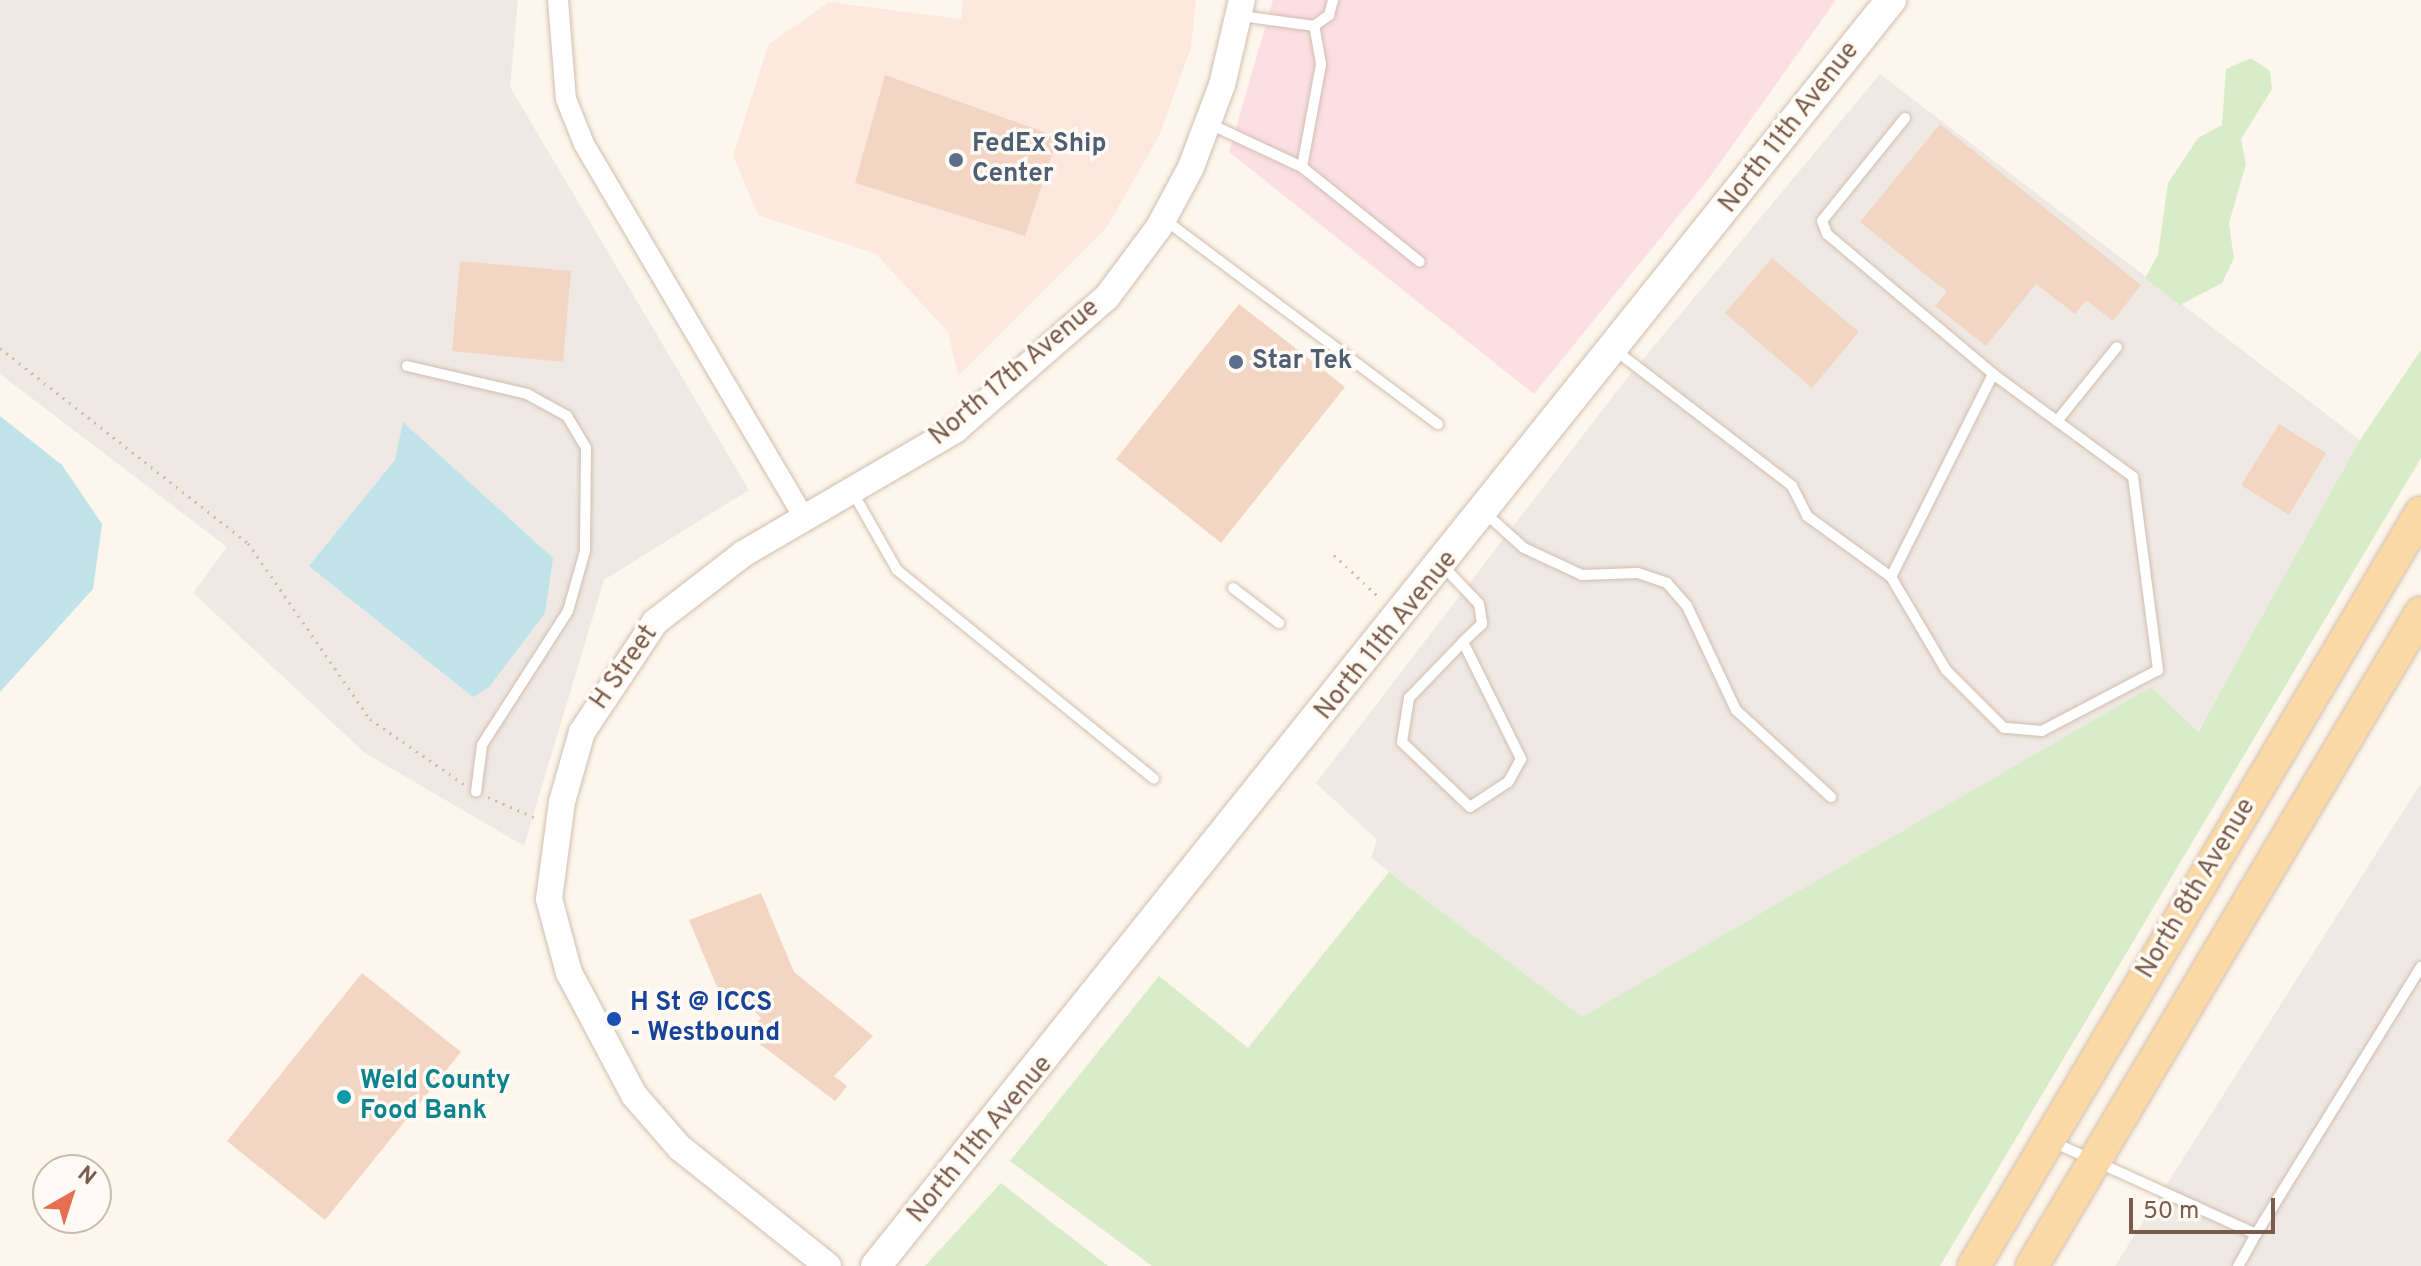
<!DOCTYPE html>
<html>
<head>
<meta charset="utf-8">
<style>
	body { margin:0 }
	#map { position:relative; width:2421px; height:1266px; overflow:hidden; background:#fdf6ec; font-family:Overpass,sans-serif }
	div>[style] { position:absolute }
	.commercial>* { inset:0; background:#fde8e0 }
	.industrial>* { inset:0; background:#efe9e4 }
	.medical>* { inset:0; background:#fbdfe3 }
	.green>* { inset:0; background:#d8ecc9 }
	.water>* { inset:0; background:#bfe3e8 }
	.building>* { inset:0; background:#f3d5c3 }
	.path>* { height:3px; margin-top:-1.5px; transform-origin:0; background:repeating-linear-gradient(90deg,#d9b8a5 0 2px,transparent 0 8px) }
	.roads { filter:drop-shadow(0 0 2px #d1beb0) drop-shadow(0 0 2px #d1beb0) }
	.service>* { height:10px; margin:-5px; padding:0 5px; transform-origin:5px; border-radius:5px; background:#fff }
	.minor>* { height:20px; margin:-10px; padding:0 10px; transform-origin:10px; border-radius:10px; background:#fff }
	.tertiary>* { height:26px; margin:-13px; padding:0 13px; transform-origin:13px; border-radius:13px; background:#fff }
	.secondary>* { height:30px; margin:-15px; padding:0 15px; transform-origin:15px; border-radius:15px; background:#fff }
	.primary>* { height:32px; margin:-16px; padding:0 16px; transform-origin:16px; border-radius:16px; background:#fbd9a5 }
	.dots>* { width:22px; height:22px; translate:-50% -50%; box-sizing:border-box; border:4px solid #fffaf3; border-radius:50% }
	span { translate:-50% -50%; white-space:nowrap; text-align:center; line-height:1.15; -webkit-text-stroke:7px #fffaf3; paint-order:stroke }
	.street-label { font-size:26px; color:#7a5c4d }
	.service-label { font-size:26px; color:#4e5e75; font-weight:700 }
	.left { translate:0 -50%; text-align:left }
	.transit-label { font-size:26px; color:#164399; font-weight:700 }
	.culture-label { font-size:26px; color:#0d838f; font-weight:700 }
	.north { position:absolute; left:32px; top:1154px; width:80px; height:80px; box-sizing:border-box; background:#fffaf3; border:2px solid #cabbb1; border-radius:50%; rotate:39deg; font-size:22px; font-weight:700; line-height:32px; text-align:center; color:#7a5c4d }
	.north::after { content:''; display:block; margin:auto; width:28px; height:36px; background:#e76f51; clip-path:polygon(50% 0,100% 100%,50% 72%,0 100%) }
	.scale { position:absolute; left:2129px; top:1198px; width:146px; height:36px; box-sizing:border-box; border:4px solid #7a5c4d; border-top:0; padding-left:10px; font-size:24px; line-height:28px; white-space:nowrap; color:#7a5c4d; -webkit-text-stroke:6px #fffaf3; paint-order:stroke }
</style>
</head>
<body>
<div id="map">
	<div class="commercial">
		<i style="clip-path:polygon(963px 0,1196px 0,1191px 48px,1159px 136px,1107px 227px,958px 376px,948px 332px,876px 254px,758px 215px,733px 156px,768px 45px,829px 2px,961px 19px)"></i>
	</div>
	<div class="industrial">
		<i style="clip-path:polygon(0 0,518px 0,510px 87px,749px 490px,604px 580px,524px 846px,365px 753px,193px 593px,227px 547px,0 374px)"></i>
		<i style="clip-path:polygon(1880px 74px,2360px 440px,2357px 454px,2197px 732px,2021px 763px,1582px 1018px,1371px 858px,1377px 840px,1316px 783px,1624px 382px)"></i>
		<i style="clip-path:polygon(2421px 783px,2421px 1266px,2115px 1266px)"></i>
	</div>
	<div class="medical">
		<i style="clip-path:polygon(1273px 0,1836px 0,1709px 178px,1534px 394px,1229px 152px)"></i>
	</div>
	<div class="green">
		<i style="clip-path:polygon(2251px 58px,2270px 71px,2272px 89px,2241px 139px,2246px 164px,2229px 223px,2234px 258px,2222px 283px,2180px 305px,2145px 278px,2158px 255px,2168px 183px,2198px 138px,2222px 125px,2226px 69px)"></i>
		<i style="clip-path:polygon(2421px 350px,2421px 458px,1940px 1266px,1152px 1266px,1010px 1161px,1159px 976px,1248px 1048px,1389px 872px,1582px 1017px,2151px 687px,2198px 732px,2360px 440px)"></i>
		<i style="clip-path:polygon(1001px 1183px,1108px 1266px,925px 1266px)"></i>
	</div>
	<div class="water">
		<i style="clip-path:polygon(0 416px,62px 465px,102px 524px,93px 589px,0 692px)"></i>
		<i style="clip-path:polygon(403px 422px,553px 558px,545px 613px,489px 687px,473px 697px,309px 566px,395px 460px)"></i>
	</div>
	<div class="building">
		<i style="clip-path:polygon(885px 75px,1058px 137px,1025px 236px,855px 183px)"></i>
		<i style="clip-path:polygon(1940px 124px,2141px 285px,2113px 321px,2086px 300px,2075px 314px,2036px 284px,1986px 346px,1935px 306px,1947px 292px,1860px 222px)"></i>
		<i style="clip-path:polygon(1772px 258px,1859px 332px,1812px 388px,1725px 313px)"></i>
		<i style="clip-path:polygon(460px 261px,571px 271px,563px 362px,452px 351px)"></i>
		<i style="clip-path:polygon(1239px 304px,1345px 387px,1221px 543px,1116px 459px)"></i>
		<i style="clip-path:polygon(2279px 424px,2326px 453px,2289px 515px,2241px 485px)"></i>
		<i style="clip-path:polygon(761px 893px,794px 972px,873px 1036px,834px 1076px,847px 1086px,835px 1101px,748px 1035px,761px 1018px,737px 992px,722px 999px,689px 920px)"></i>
		<i style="clip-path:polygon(362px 973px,461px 1052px,325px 1220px,227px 1141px)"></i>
	</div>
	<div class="path">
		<i style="left:0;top:348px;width:315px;rotate:38.2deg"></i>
		<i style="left:248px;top:543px;width:214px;rotate:55.3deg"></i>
		<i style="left:370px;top:719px;width:114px;rotate:34.7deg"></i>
		<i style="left:1334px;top:555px;width:63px;rotate:43.1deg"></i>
		<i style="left:488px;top:797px;width:52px;rotate:23.6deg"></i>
	</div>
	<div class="roads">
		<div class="service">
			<i style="left:1241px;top:16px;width:74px;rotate:7.8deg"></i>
			<i style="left:1314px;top:26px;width:19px;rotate:-36deg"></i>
			<i style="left:1329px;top:15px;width:16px;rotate:-75deg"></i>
			<i style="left:1905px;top:118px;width:132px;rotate:128.9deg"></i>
			<i style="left:1822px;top:221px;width:14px;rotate:69deg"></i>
			<i style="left:1827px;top:234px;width:217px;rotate:40.1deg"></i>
			<i style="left:1210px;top:124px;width:102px;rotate:25.1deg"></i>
			<i style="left:1302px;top:167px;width:151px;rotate:38.8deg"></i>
			<i style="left:1302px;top:167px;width:105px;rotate:-79.5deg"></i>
			<i style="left:1321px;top:64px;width:39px;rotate:-100deg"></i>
			<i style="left:1165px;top:220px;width:341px;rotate:36.8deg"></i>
			<i style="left:1615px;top:350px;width:223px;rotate:37.5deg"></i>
			<i style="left:1792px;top:486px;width:34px;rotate:63deg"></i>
			<i style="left:1807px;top:516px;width:104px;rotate:36deg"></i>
			<i style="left:1891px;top:577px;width:227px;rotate:-63.3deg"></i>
			<i style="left:1993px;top:374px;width:174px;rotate:36.3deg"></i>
			<i style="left:2133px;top:477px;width:195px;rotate:82.6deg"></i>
			<i style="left:2158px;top:670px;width:131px;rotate:152.3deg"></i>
			<i style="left:2042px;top:731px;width:38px;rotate:-175deg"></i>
			<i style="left:2004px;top:728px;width:82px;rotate:-135deg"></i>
			<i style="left:1946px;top:670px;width:108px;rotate:-120.6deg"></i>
			<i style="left:407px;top:366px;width:123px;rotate:13.1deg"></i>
			<i style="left:527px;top:394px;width:46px;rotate:28.8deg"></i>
			<i style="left:567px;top:416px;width:37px;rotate:59deg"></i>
			<i style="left:586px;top:448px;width:103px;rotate:90.6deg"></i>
			<i style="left:585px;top:551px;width:62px;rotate:105.8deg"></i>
			<i style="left:568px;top:611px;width:159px;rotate:122.7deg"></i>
			<i style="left:482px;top:745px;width:47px;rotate:97.3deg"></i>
			<i style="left:2057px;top:421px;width:95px;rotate:-51deg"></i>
			<i style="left:852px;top:491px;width:91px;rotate:60.3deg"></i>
			<i style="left:897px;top:570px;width:331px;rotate:39.1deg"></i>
			<i style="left:1485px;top:513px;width:52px;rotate:41.9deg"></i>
			<i style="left:1524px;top:548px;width:64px;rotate:25deg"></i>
			<i style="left:1582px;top:575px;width:56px;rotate:-2deg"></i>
			<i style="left:1638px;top:573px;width:31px;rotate:19deg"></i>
			<i style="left:1667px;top:583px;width:30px;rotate:49deg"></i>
			<i style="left:1687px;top:606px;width:115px;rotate:64.8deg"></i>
			<i style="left:1736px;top:710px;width:129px;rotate:42.5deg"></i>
			<i style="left:1443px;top:566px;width:52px;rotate:46.5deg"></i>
			<i style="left:1479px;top:604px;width:20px;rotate:81deg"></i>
			<i style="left:1482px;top:624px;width:26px;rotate:137deg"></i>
			<i style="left:1463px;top:642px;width:131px;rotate:63.6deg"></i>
			<i style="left:1521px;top:759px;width:26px;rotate:119deg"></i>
			<i style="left:1508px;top:782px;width:45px;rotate:146.7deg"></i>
			<i style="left:1470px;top:807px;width:94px;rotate:-136.3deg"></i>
			<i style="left:1402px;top:742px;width:45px;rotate:-81deg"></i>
			<i style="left:1409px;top:698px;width:78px;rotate:-46deg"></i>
			<i style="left:1233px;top:588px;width:58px;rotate:37.3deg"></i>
			<i style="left:2053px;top:1142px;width:223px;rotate:24.4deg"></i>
			<i style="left:2256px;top:1234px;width:37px;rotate:119deg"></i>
			<i style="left:2256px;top:1234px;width:314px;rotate:-58.3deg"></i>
		</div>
		<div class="minor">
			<i style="left:558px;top:0;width:99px;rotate:85.4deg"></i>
			<i style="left:566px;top:99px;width:48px;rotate:68.2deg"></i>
			<i style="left:584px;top:144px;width:433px;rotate:59.5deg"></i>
		</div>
		<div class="tertiary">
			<i style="left:828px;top:1266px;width:189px;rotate:-141.4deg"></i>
			<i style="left:680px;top:1148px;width:70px;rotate:-131deg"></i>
			<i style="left:634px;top:1095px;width:138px;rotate:-118deg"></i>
			<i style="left:569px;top:973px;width:77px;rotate:-105.1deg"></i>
			<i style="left:549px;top:899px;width:98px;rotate:-82.4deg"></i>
			<i style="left:562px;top:802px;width:73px;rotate:-74.1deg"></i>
			<i style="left:582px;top:732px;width:132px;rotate:-56.4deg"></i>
			<i style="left:655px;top:622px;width:111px;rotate:-37.7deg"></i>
			<i style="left:743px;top:554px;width:246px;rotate:-30.3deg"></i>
			<i style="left:955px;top:430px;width:202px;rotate:-41.2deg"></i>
			<i style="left:1107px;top:297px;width:87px;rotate:-53.4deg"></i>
			<i style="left:1159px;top:227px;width:68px;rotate:-61.9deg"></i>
			<i style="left:1191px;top:167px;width:88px;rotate:-69.3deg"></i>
			<i style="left:1222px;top:85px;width:87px;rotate:-76.8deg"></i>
		</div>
		<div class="secondary">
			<i style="left:876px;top:1266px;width:1623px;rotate:-51.28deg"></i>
		</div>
		<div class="primary">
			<i style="left:1974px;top:1266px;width:876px;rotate:-59.31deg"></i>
			<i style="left:2032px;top:1266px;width:760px;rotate:-59.22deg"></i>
		</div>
	</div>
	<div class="dots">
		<i style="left:956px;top:160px;background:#5c6f8a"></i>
		<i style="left:1236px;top:362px;background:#5c6f8a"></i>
		<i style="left:614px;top:1019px;background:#1a4fb4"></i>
		<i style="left:344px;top:1097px;background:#0f9aa8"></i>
	</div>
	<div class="street-label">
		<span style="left:1790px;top:128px;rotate:-52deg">North 11th Avenue</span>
		<span style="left:1015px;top:373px;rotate:-40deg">North 17th Avenue</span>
		<span style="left:1387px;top:636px;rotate:-51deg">North 11th Avenue</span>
		<span style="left:625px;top:668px;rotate:-55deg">H Street</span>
		<span style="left:2197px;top:889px;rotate:-59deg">North 8th Avenue</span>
		<span style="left:981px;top:1140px;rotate:-50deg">North 11th Avenue</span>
	</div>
	<div class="service-label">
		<span class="left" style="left:972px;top:160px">FedEx Ship<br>Center</span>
		<span class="left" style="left:1252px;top:362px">Star Tek</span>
	</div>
	<div class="transit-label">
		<span class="left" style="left:630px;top:1019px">H St @ ICCS<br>- Westbound</span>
	</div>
	<div class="culture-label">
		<span class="left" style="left:360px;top:1097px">Weld County<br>Food Bank</span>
	</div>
	<div class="north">N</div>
	<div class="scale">50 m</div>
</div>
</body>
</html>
